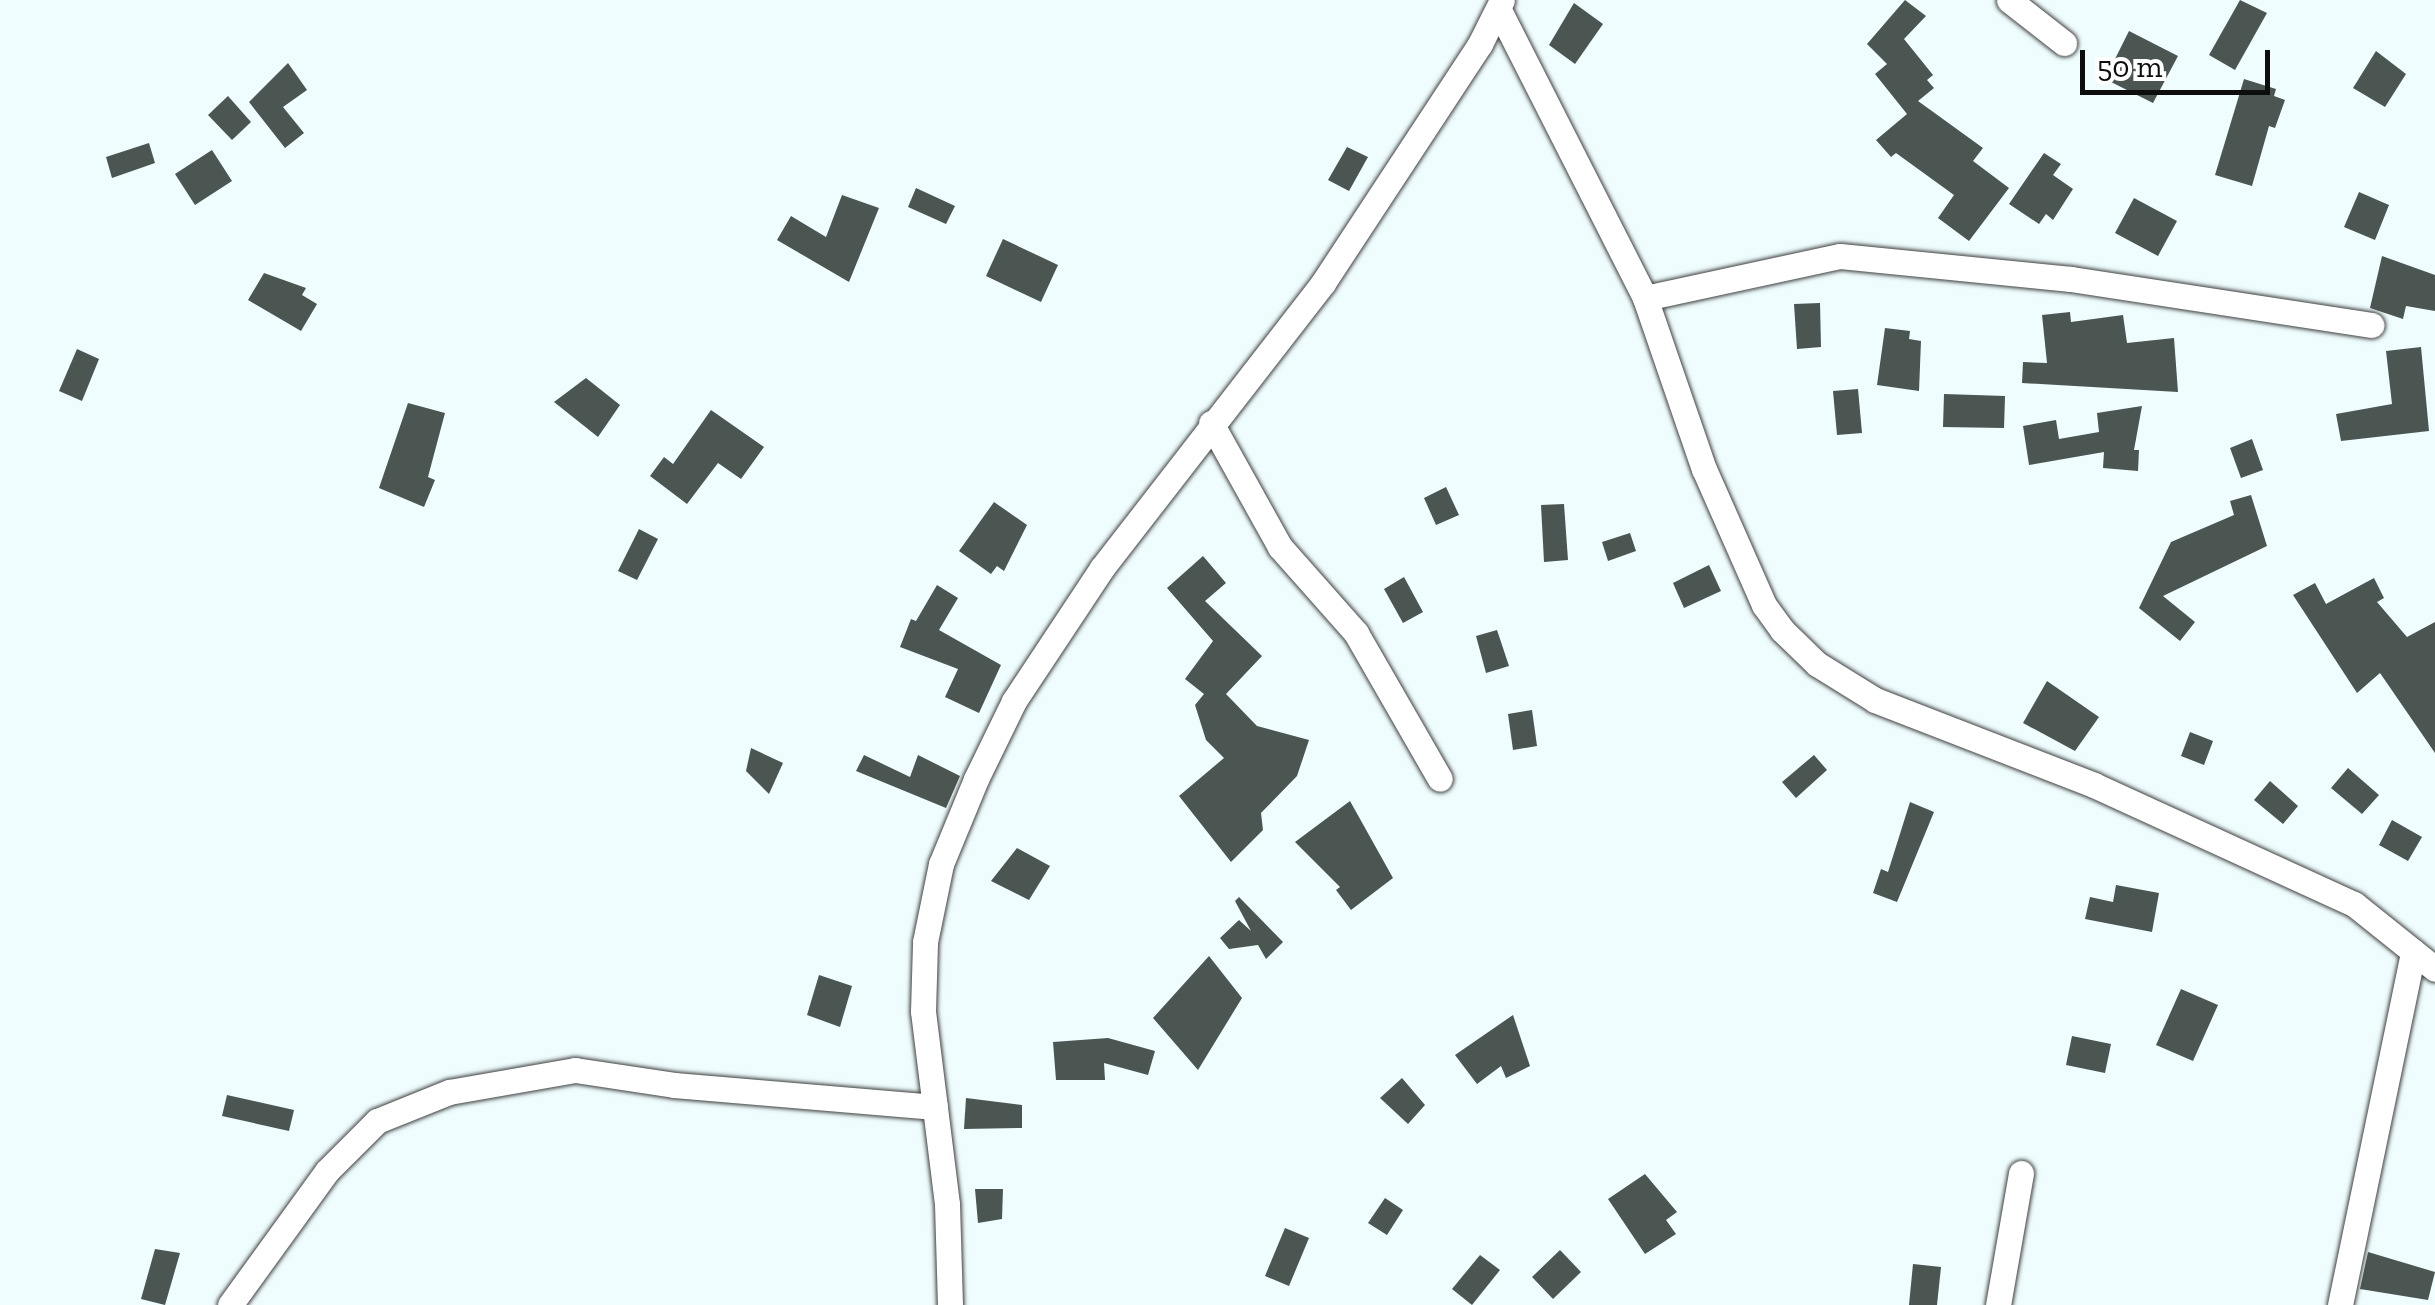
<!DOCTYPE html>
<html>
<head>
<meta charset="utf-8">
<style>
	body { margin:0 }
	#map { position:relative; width:2435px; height:1305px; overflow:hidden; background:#effdfe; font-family:"Zilla Slab",serif }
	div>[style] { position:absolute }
	.building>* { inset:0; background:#4b5552 }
	.roads { filter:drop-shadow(0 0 2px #404040) drop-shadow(0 0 2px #404040) }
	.minor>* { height:25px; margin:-12.5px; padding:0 12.5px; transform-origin:12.5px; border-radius:12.5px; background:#fff }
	span { translate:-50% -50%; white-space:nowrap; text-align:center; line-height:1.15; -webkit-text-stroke:10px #fff; paint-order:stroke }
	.scale { position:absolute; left:2080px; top:50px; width:190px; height:45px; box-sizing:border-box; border:5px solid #0d0d0d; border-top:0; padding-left:12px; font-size:30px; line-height:35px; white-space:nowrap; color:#0d0d0d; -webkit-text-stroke:8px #fff; paint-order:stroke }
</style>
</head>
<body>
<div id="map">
	<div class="building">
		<i style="clip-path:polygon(1905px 0,1926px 16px,1904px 39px,1933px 75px,1927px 80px,1934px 88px,1918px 101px,1983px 148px,1973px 161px,2009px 188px,1969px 241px,1938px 218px,1954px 195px,1896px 153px,1891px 157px,1876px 140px,1907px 114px,1875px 74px,1887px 64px,1867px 44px)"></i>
		<i style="clip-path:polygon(2240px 0,2267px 13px,2235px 70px,2209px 55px)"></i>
		<i style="clip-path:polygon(1574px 3px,1603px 24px,1575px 64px,1549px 45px)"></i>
		<i style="clip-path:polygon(2129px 31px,2178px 56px,2153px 103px,2105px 79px)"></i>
		<i style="clip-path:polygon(2376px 51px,2406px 74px,2385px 107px,2353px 88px)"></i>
		<i style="clip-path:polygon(288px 63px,307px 90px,283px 107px,304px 133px,285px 148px,249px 102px)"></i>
		<i style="clip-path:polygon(2244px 79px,2276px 89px,2274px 96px,2285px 100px,2275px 128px,2269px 126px,2252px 186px,2215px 175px)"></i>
		<i style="clip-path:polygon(228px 96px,251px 122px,232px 140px,208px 115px)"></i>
		<i style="clip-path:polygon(149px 143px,155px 163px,112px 178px,106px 157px)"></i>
		<i style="clip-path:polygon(1347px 147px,1368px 157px,1349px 191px,1328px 180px)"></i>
		<i style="clip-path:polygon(212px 150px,232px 181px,195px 205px,175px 174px)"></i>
		<i style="clip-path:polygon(2044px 153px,2061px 164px,2053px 175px,2073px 189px,2053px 220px,2046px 214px,2039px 224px,2009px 204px)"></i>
		<i style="clip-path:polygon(916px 188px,955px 206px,946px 224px,908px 207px)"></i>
		<i style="clip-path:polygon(2359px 192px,2389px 205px,2375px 240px,2344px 227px)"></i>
		<i style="clip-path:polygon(842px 195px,879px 208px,849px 282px,777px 240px,791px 216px,826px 237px)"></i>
		<i style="clip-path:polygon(2134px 198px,2177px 221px,2158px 256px,2115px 233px)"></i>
		<i style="clip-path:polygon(1003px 239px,1058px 265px,1041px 302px,986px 276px)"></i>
		<i style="clip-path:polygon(2382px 256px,2435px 275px,2435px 311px,2406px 306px,2403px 319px,2370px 308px)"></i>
		<i style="clip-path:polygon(264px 273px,306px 288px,302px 295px,317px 304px,301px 331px,248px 300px)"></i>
		<i style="clip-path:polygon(1820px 303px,1821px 347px,1797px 349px,1794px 304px)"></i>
		<i style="clip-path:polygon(2070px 312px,2071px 322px,2123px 315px,2127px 343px,2174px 338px,2178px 392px,2022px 383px,2023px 362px,2047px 363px,2042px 315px)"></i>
		<i style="clip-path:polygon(1885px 328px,1910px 331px,1909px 339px,1921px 341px,1919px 391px,1877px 385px)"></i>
		<i style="clip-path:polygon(2421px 347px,2429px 431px,2341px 441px,2336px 414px,2392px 404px,2386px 351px)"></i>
		<i style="clip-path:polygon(77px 349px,99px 359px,82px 401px,59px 391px)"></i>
		<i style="clip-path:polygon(586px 378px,620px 405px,598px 437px,554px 402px)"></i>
		<i style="clip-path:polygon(1858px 389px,1862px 433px,1837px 435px,1833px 391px)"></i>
		<i style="clip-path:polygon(1944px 394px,2005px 396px,2004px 428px,1943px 427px)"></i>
		<i style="clip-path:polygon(408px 403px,445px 413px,428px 477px,435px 480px,424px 507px,379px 488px)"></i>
		<i style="clip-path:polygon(2142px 406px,2134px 450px,2139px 450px,2138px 471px,2103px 468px,2104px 452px,2029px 465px,2023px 426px,2056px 420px,2059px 439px,2099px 432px,2097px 413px)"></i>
		<i style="clip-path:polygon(711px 410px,764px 447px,741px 479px,718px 463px,687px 504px,650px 476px,664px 457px,673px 464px)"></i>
		<i style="clip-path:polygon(2252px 439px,2263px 470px,2241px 478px,2230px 448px)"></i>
		<i style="clip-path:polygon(1446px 487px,1459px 515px,1436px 525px,1424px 498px)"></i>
		<i style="clip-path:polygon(2251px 495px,2267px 546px,2163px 596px,2195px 622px,2180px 641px,2139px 608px,2171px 542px,2234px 515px,2230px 501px)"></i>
		<i style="clip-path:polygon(994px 502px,1027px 525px,1004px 571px,997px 566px,991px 574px,959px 551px)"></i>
		<i style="clip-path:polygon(1564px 504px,1568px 560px,1544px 562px,1541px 505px)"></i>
		<i style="clip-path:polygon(639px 529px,658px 539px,637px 580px,618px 571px)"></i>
		<i style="clip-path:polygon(1630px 533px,1636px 551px,1608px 561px,1602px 542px)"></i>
		<i style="clip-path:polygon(1203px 556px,1226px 583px,1205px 601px,1262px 656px,1226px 694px,1257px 726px,1309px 740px,1297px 776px,1261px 813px,1263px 830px,1231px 862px,1179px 796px,1224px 758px,1206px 740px,1195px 705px,1204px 694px,1185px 679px,1213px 641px,1167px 588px)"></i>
		<i style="clip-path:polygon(1709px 565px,1721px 591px,1684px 608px,1673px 583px)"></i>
		<i style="clip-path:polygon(1404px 577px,1423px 612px,1403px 623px,1384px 589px)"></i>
		<i style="clip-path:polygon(2374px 578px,2384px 598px,2377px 602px,2407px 637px,2435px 622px,2435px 753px,2380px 673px,2357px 693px,2293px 595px,2315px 583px,2326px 604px)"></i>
		<i style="clip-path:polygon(937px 585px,958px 598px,939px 630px,1001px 665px,979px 713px,945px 697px,958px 669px,900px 647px,911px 619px,916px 621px)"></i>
		<i style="clip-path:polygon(1497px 630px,1509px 666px,1486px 673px,1476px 636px)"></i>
		<i style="clip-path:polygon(2047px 681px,2099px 717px,2075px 751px,2023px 723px)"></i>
		<i style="clip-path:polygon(1532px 710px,1537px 746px,1513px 750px,1508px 714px)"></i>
		<i style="clip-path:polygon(2190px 732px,2213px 741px,2204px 765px,2181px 756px)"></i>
		<i style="clip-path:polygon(751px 748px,783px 763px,769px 794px,746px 771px)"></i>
		<i style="clip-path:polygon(864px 755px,910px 777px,918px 755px,960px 776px,946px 808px,856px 771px)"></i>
		<i style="clip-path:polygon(1814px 755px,1827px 770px,1796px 798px,1782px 782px)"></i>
		<i style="clip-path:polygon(2348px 768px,2379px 795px,2362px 814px,2331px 788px)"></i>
		<i style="clip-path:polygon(2270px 781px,2298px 806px,2283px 824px,2254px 800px)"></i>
		<i style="clip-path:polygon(1350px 801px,1393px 878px,1351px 910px,1336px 890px,1340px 887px,1295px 842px)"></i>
		<i style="clip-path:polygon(1910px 802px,1934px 812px,1897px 902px,1873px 893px,1881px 869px,1888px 872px)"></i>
		<i style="clip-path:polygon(2392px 820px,2422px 837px,2408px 861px,2379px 845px)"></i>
		<i style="clip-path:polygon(1017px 848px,1050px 866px,1029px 900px,991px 881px)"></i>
		<i style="clip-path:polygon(2116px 885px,2159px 893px,2152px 932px,2085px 919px,2090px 897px,2113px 902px)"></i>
		<i style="clip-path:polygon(1239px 897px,1283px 942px,1266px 959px,1258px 945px,1229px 949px,1220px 938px,1239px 920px,1251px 931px,1235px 901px)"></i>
		<i style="clip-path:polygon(1209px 956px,1242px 998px,1198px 1070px,1153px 1018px)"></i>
		<i style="clip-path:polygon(819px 975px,852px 986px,840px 1027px,807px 1015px)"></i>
		<i style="clip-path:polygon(2181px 989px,2218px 1005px,2193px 1061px,2156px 1045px)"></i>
		<i style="clip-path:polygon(1513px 1015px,1530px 1066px,1506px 1078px,1501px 1066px,1477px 1084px,1455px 1055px)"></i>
		<i style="clip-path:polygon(2072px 1036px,2111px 1044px,2105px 1073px,2066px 1065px)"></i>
		<i style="clip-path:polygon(1108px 1038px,1155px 1051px,1148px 1075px,1104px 1063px,1105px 1080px,1056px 1080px,1053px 1042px)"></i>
		<i style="clip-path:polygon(1402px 1078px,1425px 1105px,1408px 1124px,1380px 1098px)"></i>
		<i style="clip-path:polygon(227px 1095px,294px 1110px,289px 1131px,222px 1116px)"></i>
		<i style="clip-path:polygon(966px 1098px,1022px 1105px,1022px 1128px,964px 1129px)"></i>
		<i style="clip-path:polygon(1645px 1174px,1677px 1212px,1666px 1220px,1676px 1234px,1645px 1254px,1608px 1199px)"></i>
		<i style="clip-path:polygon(975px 1189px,1003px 1189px,1002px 1219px,978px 1223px)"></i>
		<i style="clip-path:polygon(1385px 1198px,1403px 1210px,1387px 1235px,1368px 1223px)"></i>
		<i style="clip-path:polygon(1285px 1228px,1309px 1238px,1289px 1286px,1265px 1276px)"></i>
		<i style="clip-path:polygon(155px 1249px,180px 1253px,165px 1305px,141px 1299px)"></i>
		<i style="clip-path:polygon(1560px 1250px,1581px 1272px,1553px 1299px,1532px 1277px)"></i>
		<i style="clip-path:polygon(2368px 1252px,2435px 1272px,2428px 1300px,2360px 1289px)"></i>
		<i style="clip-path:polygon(1480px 1255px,1500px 1270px,1472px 1305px,1452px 1289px)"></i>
		<i style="clip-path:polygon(1913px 1264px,1941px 1267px,1937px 1305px,1909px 1305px)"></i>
	</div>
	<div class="roads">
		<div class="minor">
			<i style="left:2009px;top:0;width:70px;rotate:38deg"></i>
			<i style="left:1499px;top:10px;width:323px;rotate:63.1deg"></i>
			<i style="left:1645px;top:298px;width:181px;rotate:71deg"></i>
			<i style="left:1704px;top:469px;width:149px;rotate:66.2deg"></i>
			<i style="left:1764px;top:605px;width:31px;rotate:54deg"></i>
			<i style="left:1782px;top:630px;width:49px;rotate:44.2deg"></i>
			<i style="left:1817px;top:664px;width:68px;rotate:31.8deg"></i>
			<i style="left:1875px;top:700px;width:235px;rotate:21.2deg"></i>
			<i style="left:2094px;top:785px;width:286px;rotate:24.6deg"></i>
			<i style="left:2354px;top:904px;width:104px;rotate:38.7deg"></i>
			<i style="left:1645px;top:298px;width:199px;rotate:-12.2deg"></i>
			<i style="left:1840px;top:256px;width:232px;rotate:5.7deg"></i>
			<i style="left:2071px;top:279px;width:304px;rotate:8.7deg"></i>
			<i style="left:1211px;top:423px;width:142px;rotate:60.9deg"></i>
			<i style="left:1280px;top:547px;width:115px;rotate:48.5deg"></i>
			<i style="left:1356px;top:633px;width:168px;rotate:60.1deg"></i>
			<i style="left:230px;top:1305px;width:165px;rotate:-54.1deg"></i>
			<i style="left:327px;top:1171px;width:71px;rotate:-45deg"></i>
			<i style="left:377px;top:1121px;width:78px;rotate:-21.9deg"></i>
			<i style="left:449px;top:1092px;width:128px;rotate:-9.9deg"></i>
			<i style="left:575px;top:1070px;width:100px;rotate:8.6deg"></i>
			<i style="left:674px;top:1085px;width:262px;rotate:4.8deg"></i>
			<i style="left:950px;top:1305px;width:101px;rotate:-91.7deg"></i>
			<i style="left:947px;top:1204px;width:194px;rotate:-97.1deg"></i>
			<i style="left:923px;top:1011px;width:69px;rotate:-88.3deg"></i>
			<i style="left:925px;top:942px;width:80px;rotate:-78.4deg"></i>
			<i style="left:941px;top:864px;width:92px;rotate:-67.6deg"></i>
			<i style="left:976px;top:779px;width:87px;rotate:-64deg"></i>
			<i style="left:1014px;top:701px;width:159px;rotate:-56.5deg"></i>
			<i style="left:1102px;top:568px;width:361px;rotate:-52.2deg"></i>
			<i style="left:1323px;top:283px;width:286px;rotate:-56.7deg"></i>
			<i style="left:1480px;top:44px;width:49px;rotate:-63.4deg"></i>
			<i style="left:1998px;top:1305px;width:134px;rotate:-80.1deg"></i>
			<i style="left:2340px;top:1305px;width:361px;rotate:-78.3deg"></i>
		</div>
	</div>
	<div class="scale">50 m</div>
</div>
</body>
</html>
